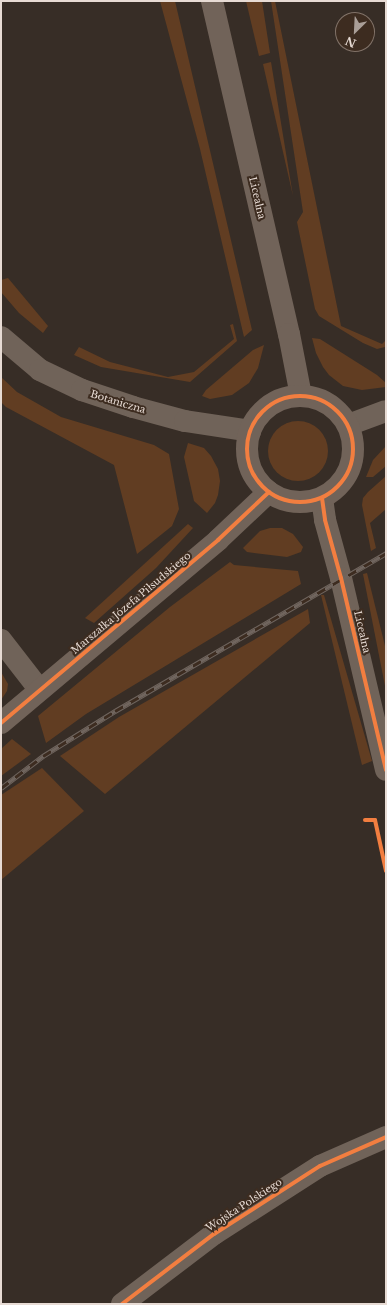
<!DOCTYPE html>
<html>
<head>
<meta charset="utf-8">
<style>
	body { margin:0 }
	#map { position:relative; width:387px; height:1305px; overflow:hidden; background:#372d26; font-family:"Libre Baskerville",serif }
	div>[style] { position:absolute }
	.green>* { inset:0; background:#613d22 }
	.round { border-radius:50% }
	.minor>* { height:22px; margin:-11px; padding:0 11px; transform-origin:11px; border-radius:11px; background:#706359 }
	.major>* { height:22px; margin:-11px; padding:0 11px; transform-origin:11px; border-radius:11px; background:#716359 }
	.major>.ring { margin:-11px; padding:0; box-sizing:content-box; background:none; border:22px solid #716359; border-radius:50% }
	.rail>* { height:4.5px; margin-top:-2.25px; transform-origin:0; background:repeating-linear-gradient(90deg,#3d2c20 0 9px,#70655e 0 18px); box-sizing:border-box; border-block:1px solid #70655e }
	.cycleway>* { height:4px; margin:-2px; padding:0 2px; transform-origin:2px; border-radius:2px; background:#f27e40 }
	.cycleway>.ring { margin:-2px; padding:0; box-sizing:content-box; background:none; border:4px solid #f27e40; border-radius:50% }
	span { translate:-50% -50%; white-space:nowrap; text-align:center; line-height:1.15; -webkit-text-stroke:4px #3d2c20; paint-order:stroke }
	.street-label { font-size:10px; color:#e7dbd4 }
	.frame { position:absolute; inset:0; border:2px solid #e7dbd4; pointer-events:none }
	.north { position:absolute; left:335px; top:12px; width:40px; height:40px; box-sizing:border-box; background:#3d2c20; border:1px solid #817268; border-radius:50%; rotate:204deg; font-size:11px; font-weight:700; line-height:16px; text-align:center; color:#e7dbd4 }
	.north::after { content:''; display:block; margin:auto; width:14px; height:18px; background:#a99e97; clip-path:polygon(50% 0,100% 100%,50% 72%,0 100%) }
</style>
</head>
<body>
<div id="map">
	<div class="green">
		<i style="clip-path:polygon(160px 1px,175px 1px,252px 330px,244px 337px,200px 149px)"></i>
		<i style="clip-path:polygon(246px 1px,262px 1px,270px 53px,259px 56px)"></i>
		<i style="clip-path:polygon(271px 1px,275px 1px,341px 326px,382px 344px,386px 340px,385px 347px,377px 349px,363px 343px,319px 316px,315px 309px,297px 222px,303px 212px)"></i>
		<i style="clip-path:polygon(271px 62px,293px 196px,263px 64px)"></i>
		<i style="clip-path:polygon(8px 278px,48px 326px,43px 333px,19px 313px,1px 292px,1px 280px)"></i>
		<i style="clip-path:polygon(233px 324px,237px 341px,190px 382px,101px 367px,74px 355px,79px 347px,110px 362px,168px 377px,194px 372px,234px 339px,230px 325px)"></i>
		<i style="clip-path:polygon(312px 338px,320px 339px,377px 375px,386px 383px,386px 387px,362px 390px,343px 386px,329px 375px,323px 367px,316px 353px)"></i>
		<i style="clip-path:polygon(264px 345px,258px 368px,249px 383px,232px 395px,210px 399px,202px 396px,206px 390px,253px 350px)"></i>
		<i style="clip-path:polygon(1px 377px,17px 392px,61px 417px,154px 445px,169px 454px,179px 509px,172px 526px,137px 554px,114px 465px,6px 407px,1px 402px)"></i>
		<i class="round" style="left:268px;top:421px;width:60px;height:60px"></i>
		<i style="clip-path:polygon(188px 443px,204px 448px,211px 456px,218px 469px,220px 481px,218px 495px,215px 503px,207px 513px,194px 501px,184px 457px)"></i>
		<i style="clip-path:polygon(386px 446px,386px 466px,373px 477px,366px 477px,373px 460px)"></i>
		<i style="clip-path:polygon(386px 476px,386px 509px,370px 523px,376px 548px,371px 551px,362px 505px,363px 498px,368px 492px)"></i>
		<i style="clip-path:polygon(188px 524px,193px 528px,156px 568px,94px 623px,85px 618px)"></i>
		<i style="clip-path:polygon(270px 528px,282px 528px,293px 534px,303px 547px,301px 552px,287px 557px,247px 552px,243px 548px,260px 531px)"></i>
		<i style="clip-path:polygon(230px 562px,234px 565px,298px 571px,301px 584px,86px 714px,46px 743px,38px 716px,170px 607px)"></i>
		<i style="clip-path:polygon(367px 573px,386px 650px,386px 691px,363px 574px)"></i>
		<i style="clip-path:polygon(321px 595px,324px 595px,372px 761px,362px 765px)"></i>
		<i style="clip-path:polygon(308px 609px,310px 623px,105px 794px,60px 756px,119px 717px)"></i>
		<i style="clip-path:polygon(1px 672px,8px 684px,7px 691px,1px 700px)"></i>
		<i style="clip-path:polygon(12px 739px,31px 754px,1px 776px,1px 749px)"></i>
		<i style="clip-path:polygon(42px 768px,84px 811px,1px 880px,1px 795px)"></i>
	</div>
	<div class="minor">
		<i style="left:1px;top:337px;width:51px;rotate:40.2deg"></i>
		<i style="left:40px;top:370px;width:47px;rotate:25.5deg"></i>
		<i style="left:82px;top:390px;width:54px;rotate:18.4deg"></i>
		<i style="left:133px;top:407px;width:54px;rotate:15.1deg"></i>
		<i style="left:185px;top:421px;width:66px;rotate:8.7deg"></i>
		<i style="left:348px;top:425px;width:40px;rotate:-20.2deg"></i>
		<i style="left:322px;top:498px;width:22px;rotate:82deg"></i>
		<i style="left:325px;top:520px;width:60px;rotate:74.6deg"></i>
		<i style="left:341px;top:578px;width:197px;rotate:76.8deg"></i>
		<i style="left:1px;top:640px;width:62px;rotate:52.2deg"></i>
		<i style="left:122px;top:1304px;width:116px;rotate:-37.3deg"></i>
		<i style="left:214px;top:1234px;width:126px;rotate:-32.7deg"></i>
		<i style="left:320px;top:1166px;width:72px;rotate:-23.7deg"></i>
	</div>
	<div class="major">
		<i style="left:212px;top:1px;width:342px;rotate:77deg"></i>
		<i style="left:289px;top:334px;width:63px;rotate:79deg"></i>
		<i class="ring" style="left:247px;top:396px;width:84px;height:84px"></i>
		<i style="left:1px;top:723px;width:284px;rotate:-40.1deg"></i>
		<i style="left:218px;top:540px;width:70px;rotate:-43.3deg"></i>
	</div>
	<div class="rail">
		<i style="left:1px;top:788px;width:53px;rotate:-37.3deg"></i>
		<i style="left:43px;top:756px;width:85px;rotate:-32deg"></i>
		<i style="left:115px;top:711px;width:314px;rotate:-30.2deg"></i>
	</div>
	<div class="cycleway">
		<i class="ring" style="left:247px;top:396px;width:102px;height:102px"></i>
		<i style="left:322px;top:498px;width:22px;rotate:82deg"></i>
		<i style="left:325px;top:520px;width:60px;rotate:74.6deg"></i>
		<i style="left:341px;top:578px;width:197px;rotate:76.8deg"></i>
		<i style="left:1px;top:723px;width:284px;rotate:-40.1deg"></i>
		<i style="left:218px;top:540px;width:70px;rotate:-43.3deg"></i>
		<i style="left:365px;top:820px;width:10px"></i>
		<i style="left:375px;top:820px;width:52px;rotate:77.8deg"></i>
		<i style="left:122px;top:1304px;width:116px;rotate:-37.3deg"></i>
		<i style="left:214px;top:1234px;width:126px;rotate:-32.7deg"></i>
		<i style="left:320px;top:1166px;width:72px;rotate:-23.7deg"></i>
	</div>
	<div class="street-label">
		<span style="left:257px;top:198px;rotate:77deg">Licealna</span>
		<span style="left:118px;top:402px;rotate:17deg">Botaniczna</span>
		<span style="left:131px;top:603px;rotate:-40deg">Marszałka Józefa Piłsudskiego</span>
		<span style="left:362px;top:632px;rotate:77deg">Licealna</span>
		<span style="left:244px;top:1205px;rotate:-33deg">Wojska Polskiego</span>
	</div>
	<div class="frame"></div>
	<div class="north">N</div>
</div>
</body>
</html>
